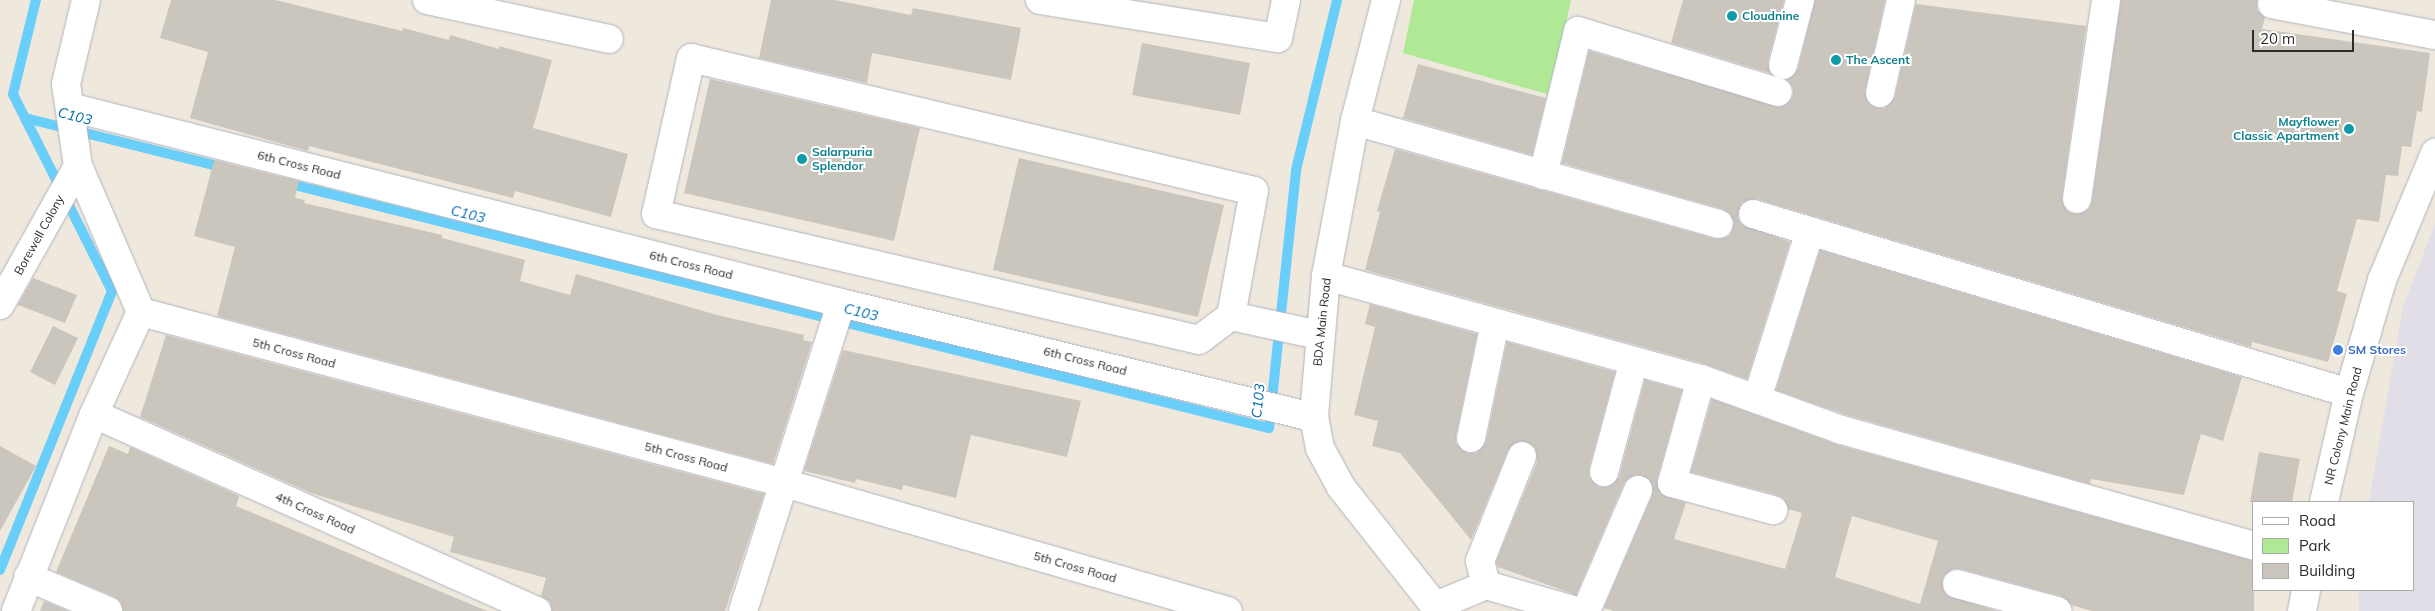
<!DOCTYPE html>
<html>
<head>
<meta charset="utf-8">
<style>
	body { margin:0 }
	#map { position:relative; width:2435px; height:611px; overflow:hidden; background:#efe8dd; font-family:Mulish,sans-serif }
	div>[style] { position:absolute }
	.industrial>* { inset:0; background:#e1dee7 }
	.green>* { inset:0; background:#b0e996 }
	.stream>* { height:10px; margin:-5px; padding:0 5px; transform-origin:5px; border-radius:5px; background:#69cef9 }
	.building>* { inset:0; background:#cac5bd }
	.roads { filter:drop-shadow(0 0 1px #b1b4c1) drop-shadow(0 0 1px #b1b4c1) }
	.minor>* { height:28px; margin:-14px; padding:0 14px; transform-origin:14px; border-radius:14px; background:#fff }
	.dots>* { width:14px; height:14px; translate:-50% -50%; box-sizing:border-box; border:2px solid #fff; border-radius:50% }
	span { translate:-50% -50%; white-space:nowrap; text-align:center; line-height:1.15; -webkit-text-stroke:4px #fff; paint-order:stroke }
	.culture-label { font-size:12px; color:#0d838f; font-weight:700 }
	.left { translate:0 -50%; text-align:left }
	.right { translate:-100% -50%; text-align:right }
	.street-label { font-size:12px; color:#2c2c2c }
	.shop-label { font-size:12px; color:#366cbe; font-weight:700 }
	.water-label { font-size:14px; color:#026baa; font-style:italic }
	.legend { position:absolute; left:2252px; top:501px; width:162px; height:90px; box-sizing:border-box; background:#fff; border:1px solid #ababab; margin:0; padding:6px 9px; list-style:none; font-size:15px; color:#2c2c2c }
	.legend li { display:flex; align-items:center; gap:10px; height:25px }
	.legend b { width:25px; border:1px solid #ababab }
	.scale { position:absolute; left:2252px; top:30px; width:102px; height:22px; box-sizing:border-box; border:2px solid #2c2c2c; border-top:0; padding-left:6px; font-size:15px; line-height:18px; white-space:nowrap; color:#2c2c2c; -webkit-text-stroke:4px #fff; paint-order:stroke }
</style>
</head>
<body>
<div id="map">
	<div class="industrial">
		<i style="clip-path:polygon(2435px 224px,2435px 611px,2359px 611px,2358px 590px,2414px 590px,2414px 502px,2369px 502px,2403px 306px)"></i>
	</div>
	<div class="green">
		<i style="clip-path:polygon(1414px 0,1571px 0,1550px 95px,1403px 53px)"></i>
	</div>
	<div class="stream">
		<i style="left:25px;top:118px;width:207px;rotate:14deg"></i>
		<i style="left:286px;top:183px;width:1013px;rotate:14deg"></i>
		<i style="left:1269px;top:428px;width:259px;rotate:-84deg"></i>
		<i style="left:1296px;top:170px;width:175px;rotate:-76.4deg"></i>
		<i style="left:0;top:570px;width:301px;rotate:-68.1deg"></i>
		<i style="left:112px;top:291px;width:220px;rotate:-116.7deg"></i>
		<i style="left:13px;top:94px;width:97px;rotate:-76.3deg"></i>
	</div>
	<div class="building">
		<i style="clip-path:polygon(171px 0,275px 0,402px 31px,403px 28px,449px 40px,450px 35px,499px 49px,499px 46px,552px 60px,533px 128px,628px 154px,611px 217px,515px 191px,513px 198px,309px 146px,308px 151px,190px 118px,208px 52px,160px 38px)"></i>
		<i style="clip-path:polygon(771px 0,835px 0,911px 15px,913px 8px,1021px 28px,1011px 80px,872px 53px,867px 83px,759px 58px)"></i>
		<i style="clip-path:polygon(1683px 0,1784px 0,1768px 61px,1770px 73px,1671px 43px)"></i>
		<i style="clip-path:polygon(1815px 0,1885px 0,1865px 90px,1869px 104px,1877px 108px,1885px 108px,1895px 97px,1916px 4px,2086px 26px,2062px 197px,2067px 211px,2075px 214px,2089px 209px,2092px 201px,2121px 0,2257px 0,2257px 10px,2265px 17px,2262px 29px,2430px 53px,2422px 112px,2417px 111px,2411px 147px,2402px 146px,2398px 176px,2386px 175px,2379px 222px,2357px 219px,2337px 291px,2347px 294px,2328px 362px,2252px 342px,2251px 347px,1757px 199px,1742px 203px,1738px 217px,1741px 224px,1790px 242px,1747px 379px,1705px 364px,1365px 270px,1380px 212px,1377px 211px,1395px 149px,1715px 239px,1730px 236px,1734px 221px,1723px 209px,1562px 163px,1589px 51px,1781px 107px,1793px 97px,1793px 88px,1787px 80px,1798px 69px)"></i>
		<i style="clip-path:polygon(1142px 43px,1250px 63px,1240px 115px,1132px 95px)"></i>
		<i style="clip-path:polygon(1418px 64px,1546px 98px,1532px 155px,1403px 118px)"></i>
		<i style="clip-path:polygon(710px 79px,920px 128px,894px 241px,684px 193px)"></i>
		<i style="clip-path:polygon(1019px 158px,1224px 205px,1198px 317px,993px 270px)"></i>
		<i style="clip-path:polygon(214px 160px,299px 181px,295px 198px,305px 200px,304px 203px,442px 235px,442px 238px,525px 260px,520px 281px,570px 295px,576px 274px,717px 315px,804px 335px,803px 340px,812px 342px,773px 464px,217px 316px,235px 247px,194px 236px)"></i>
		<i style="clip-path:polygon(1820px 250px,2242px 377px,2223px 441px,2201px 434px,2184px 495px,2091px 479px,2090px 484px,1847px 415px,1776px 390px)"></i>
		<i style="clip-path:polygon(33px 278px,77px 295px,65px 323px,18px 305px)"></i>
		<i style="clip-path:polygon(evenodd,1370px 304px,1477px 334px,1456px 435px,1456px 443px,1467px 453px,1476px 453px,1486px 442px,1507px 342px,1615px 372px,1589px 468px,1589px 476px,1599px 487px,1608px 487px,1619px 477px,1645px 380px,1682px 390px,1657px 479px,1661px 494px,1686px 503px,1674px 539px,1785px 569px,1802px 513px,1788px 509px,1784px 499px,1777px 495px,1691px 472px,1712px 399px,1838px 445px,2254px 561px,2254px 611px,2092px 611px,2071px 605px,2061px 596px,1961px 569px,1953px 569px,1942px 579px,1946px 595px,1997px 611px,1614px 611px,1604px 608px,1652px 496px,1650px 480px,1636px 475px,1624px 483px,1576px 595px,1498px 567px,1496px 562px,1537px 462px,1535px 447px,1520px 441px,1508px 450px,1471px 540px,1400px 453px,1372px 446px,1378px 421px,1354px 415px,1375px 327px,1365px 324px,1370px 304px,1852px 516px,1938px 541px,1920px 604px,1835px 577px,1852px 516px)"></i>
		<i style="clip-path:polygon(53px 326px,78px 338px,55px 385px,30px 372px)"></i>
		<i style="clip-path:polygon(166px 335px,764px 494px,725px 611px,552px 611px,550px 602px,541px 596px,546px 578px,450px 552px,454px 537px,311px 493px,140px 417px)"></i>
		<i style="clip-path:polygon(843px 350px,1081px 401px,1067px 457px,971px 435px,956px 498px,903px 485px,902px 490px,856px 479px,855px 483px,804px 471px)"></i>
		<i style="clip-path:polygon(0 446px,36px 466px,0 531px)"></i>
		<i style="clip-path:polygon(109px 446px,128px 454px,130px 447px,239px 496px,236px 506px,487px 611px,123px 611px,121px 602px,115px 597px,56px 572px)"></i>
		<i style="clip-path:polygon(2259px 452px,2300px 459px,2292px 502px,2250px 502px)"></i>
		<i style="clip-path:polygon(44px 601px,68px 611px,40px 611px)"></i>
	</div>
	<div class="roads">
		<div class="minor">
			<i style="left:427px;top:0;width:186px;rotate:12.1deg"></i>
			<i style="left:1040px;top:0;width:241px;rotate:9.1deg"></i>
			<i style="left:1278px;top:38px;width:39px;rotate:-78deg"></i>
			<i style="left:1386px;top:0;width:125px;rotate:104.4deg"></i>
			<i style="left:1355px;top:121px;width:158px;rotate:100.6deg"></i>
			<i style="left:1326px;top:276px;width:142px;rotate:94.9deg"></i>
			<i style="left:1314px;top:417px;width:32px;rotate:79deg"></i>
			<i style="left:1320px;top:448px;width:44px;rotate:61.7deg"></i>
			<i style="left:1341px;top:487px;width:158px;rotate:51.7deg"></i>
			<i style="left:2272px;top:4px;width:166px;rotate:10.8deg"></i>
			<i style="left:1783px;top:65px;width:67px;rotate:-75.3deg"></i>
			<i style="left:1880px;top:93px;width:95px;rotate:-77.3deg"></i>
			<i style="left:70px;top:107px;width:796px;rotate:14.26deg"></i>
			<i style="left:841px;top:303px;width:487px;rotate:13.6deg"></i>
			<i style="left:1355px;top:121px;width:378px;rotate:15.8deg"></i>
			<i style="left:1543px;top:175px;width:148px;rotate:-76.3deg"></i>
			<i style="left:1578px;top:31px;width:209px;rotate:17deg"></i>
			<i style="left:2077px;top:199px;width:201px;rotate:-81.7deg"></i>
			<i style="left:1753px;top:214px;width:622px;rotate:16.72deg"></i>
			<i style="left:1326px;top:276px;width:389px;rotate:15.4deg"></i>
			<i style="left:1701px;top:379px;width:150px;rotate:19.9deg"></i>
			<i style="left:1842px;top:430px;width:428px;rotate:15.7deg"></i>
			<i style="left:0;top:305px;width:159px;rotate:-60.7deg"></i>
			<i style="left:141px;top:312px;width:665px;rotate:14.89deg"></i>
			<i style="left:784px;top:483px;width:462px;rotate:16.1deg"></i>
			<i style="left:1231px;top:316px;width:127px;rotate:-79.6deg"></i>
			<i style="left:1254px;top:191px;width:578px;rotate:-166.71deg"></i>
			<i style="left:691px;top:58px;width:160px;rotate:102.6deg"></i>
			<i style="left:656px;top:214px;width:557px;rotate:13.06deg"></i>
			<i style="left:1199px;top:340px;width:40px;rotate:-37deg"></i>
			<i style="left:1231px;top:316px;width:90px;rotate:12.2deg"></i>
			<i style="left:1701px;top:379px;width:108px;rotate:105.6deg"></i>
			<i style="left:1672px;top:483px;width:105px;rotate:15deg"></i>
			<i style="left:1757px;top:399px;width:176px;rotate:-72.5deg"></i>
			<i style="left:94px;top:414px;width:485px;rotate:24deg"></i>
			<i style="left:1471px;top:438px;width:117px;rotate:-78.2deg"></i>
			<i style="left:1604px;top:472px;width:115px;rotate:-74.9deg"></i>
			<i style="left:2324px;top:502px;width:112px;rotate:-77.1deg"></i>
			<i style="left:2349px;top:393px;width:118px;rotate:-73.7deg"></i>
			<i style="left:2382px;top:280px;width:138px;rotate:-67.3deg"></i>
			<i style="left:28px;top:577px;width:87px;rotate:23deg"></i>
			<i style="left:1957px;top:584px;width:104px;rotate:15.1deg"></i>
			<i style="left:1486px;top:585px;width:25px;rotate:-104deg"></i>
			<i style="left:1480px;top:561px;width:113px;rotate:-68.2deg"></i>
			<i style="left:1436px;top:606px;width:54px;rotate:-22.8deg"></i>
			<i style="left:1486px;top:585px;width:94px;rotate:16.1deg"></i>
			<i style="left:16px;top:611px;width:212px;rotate:-68.4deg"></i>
			<i style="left:94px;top:414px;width:112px;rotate:-65.3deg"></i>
			<i style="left:141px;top:312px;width:159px;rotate:-113.3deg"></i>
			<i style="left:78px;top:166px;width:83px;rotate:-98.3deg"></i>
			<i style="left:66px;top:84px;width:86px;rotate:-76.6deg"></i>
			<i style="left:743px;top:611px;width:323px;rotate:-72.3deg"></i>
			<i style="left:1586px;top:611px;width:132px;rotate:-66.7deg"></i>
			<i style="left:2302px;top:611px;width:21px;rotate:-79deg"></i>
		</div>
	</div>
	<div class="dots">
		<i style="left:1732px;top:16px;background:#0f9aa8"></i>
		<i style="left:1836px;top:60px;background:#0f9aa8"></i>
		<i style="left:2349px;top:129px;background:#0f9aa8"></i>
		<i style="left:802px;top:159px;background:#0f9aa8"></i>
		<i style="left:2338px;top:350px;background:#3f7fe0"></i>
	</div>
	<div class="culture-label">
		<span class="left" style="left:1742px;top:16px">Cloudnine</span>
		<span class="left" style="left:1846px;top:60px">The Ascent</span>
		<span class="right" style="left:2339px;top:129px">Mayflower<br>Classic Apartment</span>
		<span class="left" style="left:812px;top:159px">Salarpuria<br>Splendor</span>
	</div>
	<div class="street-label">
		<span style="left:299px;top:165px;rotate:14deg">6th Cross Road</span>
		<span style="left:39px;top:235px;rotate:-61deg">Borewell Colony</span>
		<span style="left:691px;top:265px;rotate:14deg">6th Cross Road</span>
		<span style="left:1322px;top:322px;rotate:-84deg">BDA Main Road</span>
		<span style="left:294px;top:353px;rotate:15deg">5th Cross Road</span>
		<span style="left:1085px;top:361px;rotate:14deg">6th Cross Road</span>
		<span style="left:2343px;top:426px;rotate:-76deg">NR Colony Main Road</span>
		<span style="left:686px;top:457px;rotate:15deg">5th Cross Road</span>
		<span style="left:315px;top:513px;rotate:24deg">4th Cross Road</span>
		<span style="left:1075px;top:567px;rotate:16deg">5th Cross Road</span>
	</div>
	<div class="shop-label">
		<span class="left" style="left:2348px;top:350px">SM Stores</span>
	</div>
	<div class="water-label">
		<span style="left:75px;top:116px;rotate:14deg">C103</span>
		<span style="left:468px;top:214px;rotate:14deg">C103</span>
		<span style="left:861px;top:312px;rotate:14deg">C103</span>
		<span style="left:1258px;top:401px;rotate:-84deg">C103</span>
	</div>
	<ul class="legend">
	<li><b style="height:6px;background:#fff"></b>Road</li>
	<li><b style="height:14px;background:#b0e996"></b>Park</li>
	<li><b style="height:14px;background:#cac5bd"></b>Building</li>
	</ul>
	<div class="scale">20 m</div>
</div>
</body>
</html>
